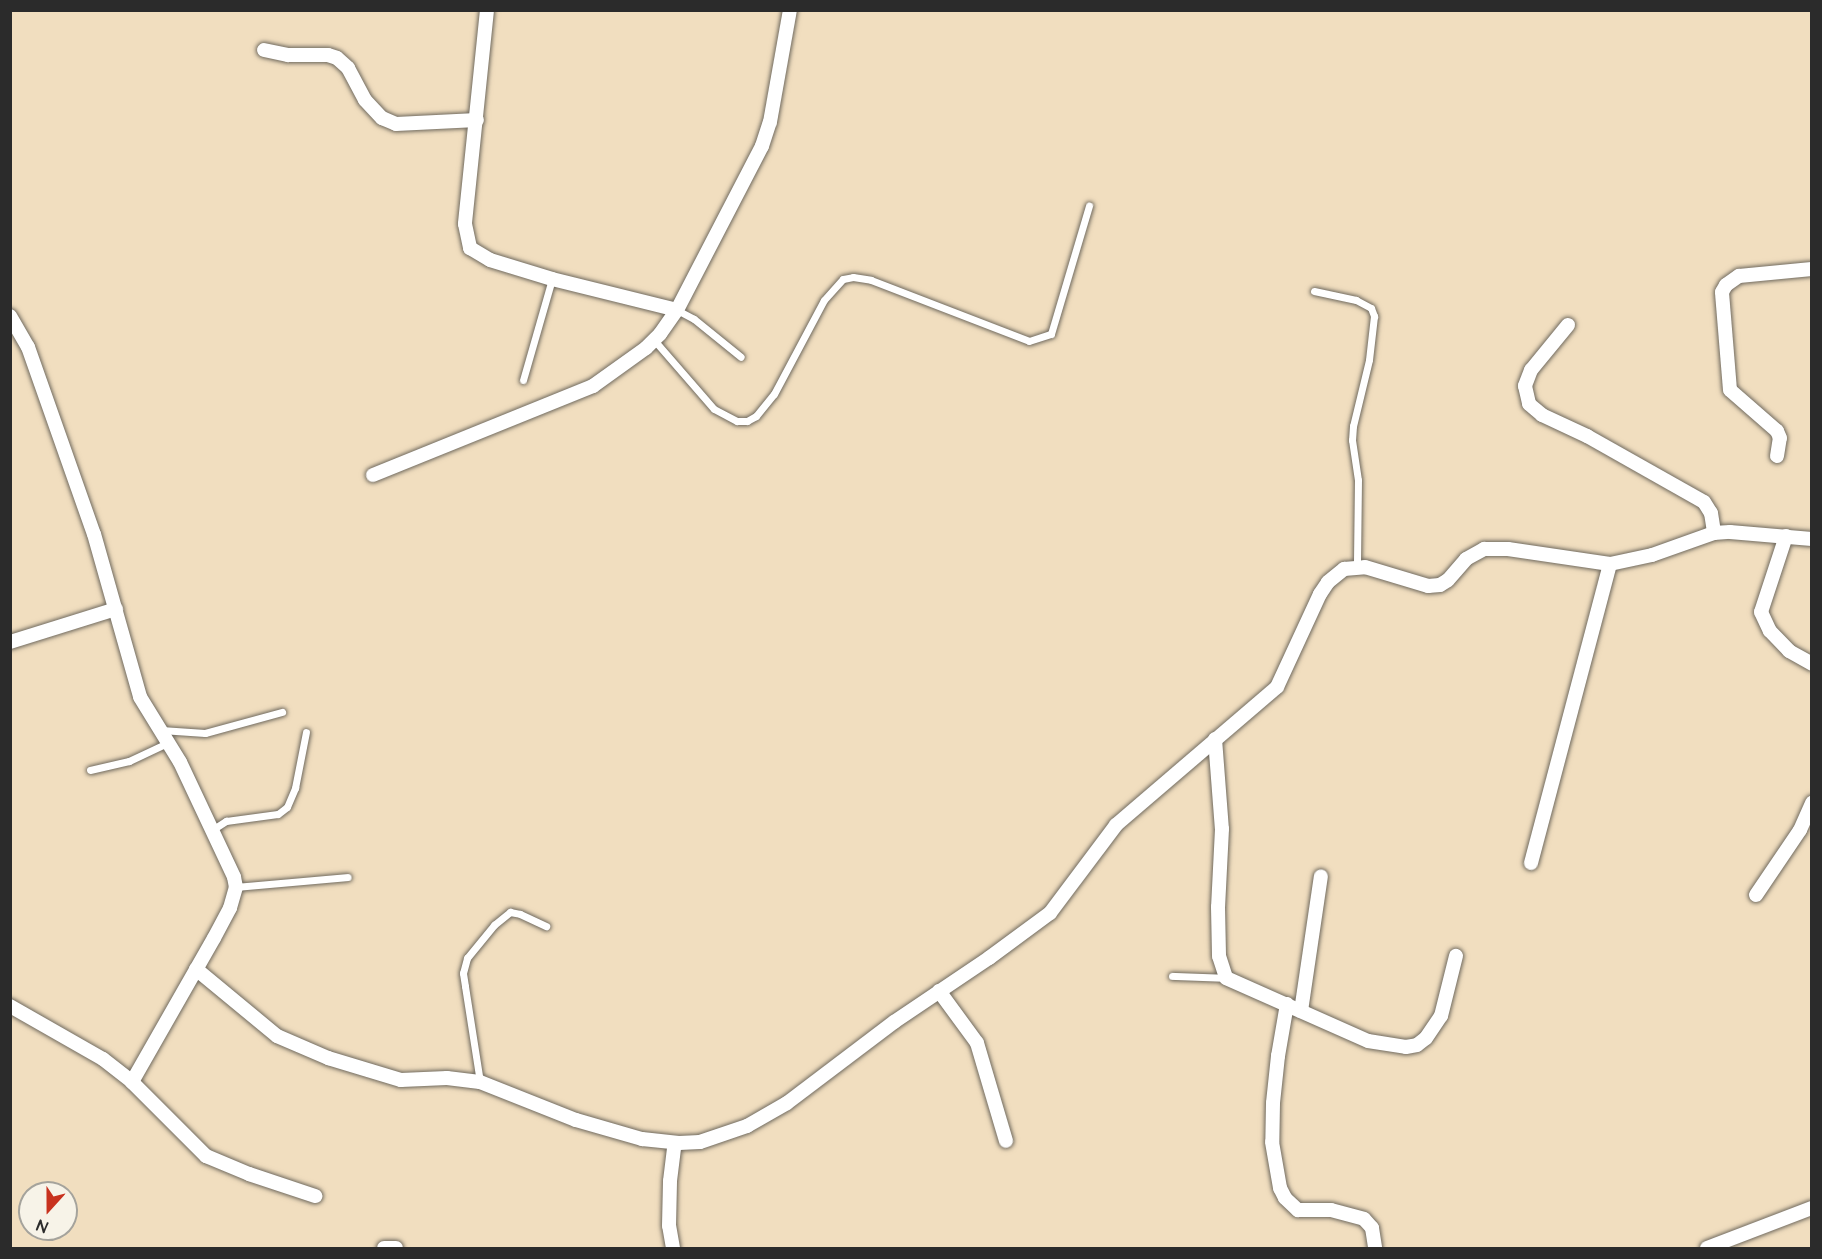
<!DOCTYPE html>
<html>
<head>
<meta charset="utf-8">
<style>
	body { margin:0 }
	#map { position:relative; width:1822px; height:1259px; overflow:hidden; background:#f1debf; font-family:"Architects Daughter",sans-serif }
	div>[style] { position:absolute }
	.roads { filter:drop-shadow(0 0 2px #706a5f) drop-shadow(0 0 2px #706a5f) }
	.service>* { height:7px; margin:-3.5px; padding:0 3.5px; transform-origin:3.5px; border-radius:3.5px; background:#fff }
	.minor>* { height:14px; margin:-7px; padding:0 7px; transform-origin:7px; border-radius:7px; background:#fff }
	span { translate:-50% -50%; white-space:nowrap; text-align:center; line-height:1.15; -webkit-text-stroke:4.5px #f7f3e8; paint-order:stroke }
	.frame { position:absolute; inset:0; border:12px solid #2b2b2b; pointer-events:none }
	.north { position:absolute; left:18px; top:1181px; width:60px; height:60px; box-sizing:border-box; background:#f7f3e8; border:2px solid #a5a39c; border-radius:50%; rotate:201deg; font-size:16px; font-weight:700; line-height:24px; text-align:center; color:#2b2b2b }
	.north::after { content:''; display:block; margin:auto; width:21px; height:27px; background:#c8321e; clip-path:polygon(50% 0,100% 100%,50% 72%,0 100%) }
</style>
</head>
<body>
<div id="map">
	<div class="roads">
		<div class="service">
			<i style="left:1314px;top:291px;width:43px;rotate:12.1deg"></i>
			<i style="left:1356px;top:300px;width:17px;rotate:28deg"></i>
			<i style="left:1371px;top:308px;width:9px;rotate:69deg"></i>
			<i style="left:1374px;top:316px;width:44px;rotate:96.5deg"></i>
			<i style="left:1369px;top:360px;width:68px;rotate:103.6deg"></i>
			<i style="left:1353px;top:426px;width:14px;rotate:94deg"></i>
			<i style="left:1352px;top:440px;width:40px;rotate:81.5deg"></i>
			<i style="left:1358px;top:480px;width:87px;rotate:90.7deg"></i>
			<i style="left:677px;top:310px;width:19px;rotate:28deg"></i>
			<i style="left:694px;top:319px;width:60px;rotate:39deg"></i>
			<i style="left:654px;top:340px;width:91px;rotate:49deg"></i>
			<i style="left:714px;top:409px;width:26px;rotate:28deg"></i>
			<i style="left:737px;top:421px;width:10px"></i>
			<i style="left:747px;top:421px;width:10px;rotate:-29deg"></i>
			<i style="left:756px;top:416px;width:28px;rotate:-51deg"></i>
			<i style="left:774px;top:394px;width:106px;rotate:-62deg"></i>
			<i style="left:824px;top:300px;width:28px;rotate:-48deg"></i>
			<i style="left:843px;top:279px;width:10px;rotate:-11deg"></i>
			<i style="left:853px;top:277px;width:18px;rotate:9deg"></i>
			<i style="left:871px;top:280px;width:169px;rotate:21.1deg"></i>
			<i style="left:1029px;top:341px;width:23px;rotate:-18deg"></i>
			<i style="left:1051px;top:334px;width:134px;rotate:-73.5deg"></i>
			<i style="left:523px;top:380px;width:105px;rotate:-74deg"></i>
			<i style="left:161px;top:730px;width:44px;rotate:3.9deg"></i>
			<i style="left:205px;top:733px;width:80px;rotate:-15.3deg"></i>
			<i style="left:90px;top:770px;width:40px;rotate:-13deg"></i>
			<i style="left:129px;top:761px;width:42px;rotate:-25.3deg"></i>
			<i style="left:212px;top:830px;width:17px;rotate:-33deg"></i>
			<i style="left:226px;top:821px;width:52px;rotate:-7.7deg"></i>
			<i style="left:278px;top:814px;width:11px;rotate:-38deg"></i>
			<i style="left:287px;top:807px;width:21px;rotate:-67deg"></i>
			<i style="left:295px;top:788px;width:57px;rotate:-78.9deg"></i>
			<i style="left:236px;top:887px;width:112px;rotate:-5.1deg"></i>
			<i style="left:1172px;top:976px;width:54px;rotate:2.1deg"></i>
			<i style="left:480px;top:1082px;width:97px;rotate:-98.9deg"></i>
			<i style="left:465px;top:986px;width:13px;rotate:-99deg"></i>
			<i style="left:463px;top:973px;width:16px;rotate:-75deg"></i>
			<i style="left:467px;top:958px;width:43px;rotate:-50.7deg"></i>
			<i style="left:494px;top:925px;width:21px;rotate:-39deg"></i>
			<i style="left:510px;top:912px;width:10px;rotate:11deg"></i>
			<i style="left:520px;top:914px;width:29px;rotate:25deg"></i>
		</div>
		<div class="minor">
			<i style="left:487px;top:10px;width:215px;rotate:95.9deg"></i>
			<i style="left:465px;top:224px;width:25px;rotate:78deg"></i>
			<i style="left:470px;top:248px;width:23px;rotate:31deg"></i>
			<i style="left:490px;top:260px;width:65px;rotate:17deg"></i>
			<i style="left:552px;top:279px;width:129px;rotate:13.9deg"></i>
			<i style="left:677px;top:310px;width:185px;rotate:-62.6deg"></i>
			<i style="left:762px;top:146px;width:25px;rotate:-72deg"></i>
			<i style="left:770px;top:122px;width:114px;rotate:-79.9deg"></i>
			<i style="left:264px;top:50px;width:25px;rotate:12deg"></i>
			<i style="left:288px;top:55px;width:40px"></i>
			<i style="left:328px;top:55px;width:9px;rotate:18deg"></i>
			<i style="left:337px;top:58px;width:15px;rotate:42deg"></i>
			<i style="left:348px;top:68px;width:36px;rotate:62deg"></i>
			<i style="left:365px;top:100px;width:25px;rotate:47deg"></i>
			<i style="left:382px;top:118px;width:15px;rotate:23deg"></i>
			<i style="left:396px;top:124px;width:81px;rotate:-2.8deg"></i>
			<i style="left:10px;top:316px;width:36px;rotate:60deg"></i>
			<i style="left:28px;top:347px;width:198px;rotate:70.6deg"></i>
			<i style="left:94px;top:534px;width:169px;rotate:74.2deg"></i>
			<i style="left:140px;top:697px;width:76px;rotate:58.4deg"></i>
			<i style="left:180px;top:762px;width:127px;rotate:64.8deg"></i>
			<i style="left:234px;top:877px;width:10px;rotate:79deg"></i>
			<i style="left:236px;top:887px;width:22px;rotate:106deg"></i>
			<i style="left:230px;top:908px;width:34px;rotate:118deg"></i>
			<i style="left:214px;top:938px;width:166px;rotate:119.7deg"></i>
			<i style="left:1568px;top:325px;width:58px;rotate:129.4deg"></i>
			<i style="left:1531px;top:370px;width:17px;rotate:111deg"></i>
			<i style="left:1525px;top:386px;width:18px;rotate:77deg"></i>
			<i style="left:1529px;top:404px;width:17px;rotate:40deg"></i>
			<i style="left:1542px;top:415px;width:50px;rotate:25deg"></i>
			<i style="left:1587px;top:436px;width:134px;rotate:29.4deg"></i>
			<i style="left:1704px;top:502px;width:13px;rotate:58deg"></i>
			<i style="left:1711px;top:513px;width:20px;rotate:81deg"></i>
			<i style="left:1777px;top:456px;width:18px;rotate:-81deg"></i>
			<i style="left:1780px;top:438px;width:8px;rotate:-113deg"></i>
			<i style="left:1777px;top:431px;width:62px;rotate:-138.9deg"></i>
			<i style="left:1730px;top:390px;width:98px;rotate:-94.7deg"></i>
			<i style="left:1722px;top:292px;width:8px;rotate:-60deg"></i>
			<i style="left:1726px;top:285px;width:16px;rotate:-35deg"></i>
			<i style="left:1739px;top:276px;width:73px;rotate:-5.5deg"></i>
			<i style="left:373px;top:475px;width:237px;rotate:-22deg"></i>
			<i style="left:593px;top:386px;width:65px;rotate:-35.6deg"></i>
			<i style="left:646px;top:348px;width:20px;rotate:-45deg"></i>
			<i style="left:660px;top:334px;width:29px;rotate:-55deg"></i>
			<i style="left:1786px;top:536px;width:80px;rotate:108.2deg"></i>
			<i style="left:1761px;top:612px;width:21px;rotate:65deg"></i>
			<i style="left:1770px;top:631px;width:28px;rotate:46deg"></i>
			<i style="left:1789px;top:651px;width:26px;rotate:29deg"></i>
			<i style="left:10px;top:642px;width:111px;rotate:-17.3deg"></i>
			<i style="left:1215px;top:739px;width:90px;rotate:85.6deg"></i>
			<i style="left:1222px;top:829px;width:78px;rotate:92.9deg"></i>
			<i style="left:1218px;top:907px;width:49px;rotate:88.8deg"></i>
			<i style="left:1219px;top:956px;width:23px;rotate:72deg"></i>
			<i style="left:1226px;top:978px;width:155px;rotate:23.9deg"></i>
			<i style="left:1368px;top:1041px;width:38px;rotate:9deg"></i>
			<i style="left:1406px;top:1047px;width:11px;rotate:-10deg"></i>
			<i style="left:1417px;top:1045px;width:11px;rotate:-38deg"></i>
			<i style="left:1426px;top:1038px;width:27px;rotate:-56deg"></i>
			<i style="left:1441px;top:1016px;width:62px;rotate:-76deg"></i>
			<i style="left:1531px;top:863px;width:309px;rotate:-75.2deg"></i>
			<i style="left:1756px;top:895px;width:78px;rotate:-55.9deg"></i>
			<i style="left:1800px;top:830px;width:30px;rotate:-66deg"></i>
			<i style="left:196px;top:969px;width:105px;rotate:39.6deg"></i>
			<i style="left:277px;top:1036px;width:56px;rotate:23.3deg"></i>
			<i style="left:328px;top:1058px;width:76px;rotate:16.8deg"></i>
			<i style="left:401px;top:1080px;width:46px;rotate:-2.5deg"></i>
			<i style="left:447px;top:1078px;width:33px;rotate:7deg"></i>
			<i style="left:480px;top:1082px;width:103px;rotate:21.6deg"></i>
			<i style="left:576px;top:1120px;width:69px;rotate:16.1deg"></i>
			<i style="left:642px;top:1139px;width:37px;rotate:6deg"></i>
			<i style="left:679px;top:1143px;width:21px;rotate:-3deg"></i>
			<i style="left:700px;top:1142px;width:50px;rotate:-18.8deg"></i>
			<i style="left:747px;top:1126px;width:46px;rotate:-29.9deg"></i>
			<i style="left:787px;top:1103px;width:134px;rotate:-37.1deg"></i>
			<i style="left:894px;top:1022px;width:115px;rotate:-34deg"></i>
			<i style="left:989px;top:958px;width:76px;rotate:-36.4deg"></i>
			<i style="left:1050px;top:913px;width:110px;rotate:-53.1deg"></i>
			<i style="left:1116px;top:825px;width:212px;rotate:-40.6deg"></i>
			<i style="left:1277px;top:687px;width:102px;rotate:-65.2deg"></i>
			<i style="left:1320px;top:594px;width:14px;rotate:-56deg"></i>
			<i style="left:1328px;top:582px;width:21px;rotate:-39deg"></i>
			<i style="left:1344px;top:569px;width:21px;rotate:-5deg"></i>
			<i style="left:1365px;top:567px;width:66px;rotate:16.8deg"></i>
			<i style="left:1428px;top:586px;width:12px;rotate:-5deg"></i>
			<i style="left:1440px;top:585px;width:9px;rotate:-32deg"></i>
			<i style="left:1448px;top:580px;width:28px;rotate:-49deg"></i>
			<i style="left:1466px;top:559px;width:21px;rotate:-29deg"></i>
			<i style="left:1484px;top:549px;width:24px"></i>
			<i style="left:1508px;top:549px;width:103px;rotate:8.4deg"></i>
			<i style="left:1610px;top:564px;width:43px;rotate:-12.1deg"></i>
			<i style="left:1652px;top:555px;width:66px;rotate:-19.5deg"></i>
			<i style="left:1714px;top:533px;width:16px;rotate:-4deg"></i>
			<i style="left:1730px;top:532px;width:82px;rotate:4.9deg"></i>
			<i style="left:939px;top:991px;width:64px;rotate:53.8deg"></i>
			<i style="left:977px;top:1043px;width:102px;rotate:73.5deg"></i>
			<i style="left:1287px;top:1004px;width:53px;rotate:99.8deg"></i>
			<i style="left:1278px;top:1056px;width:47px;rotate:96.1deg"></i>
			<i style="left:1273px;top:1103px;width:39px;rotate:91deg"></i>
			<i style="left:1272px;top:1142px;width:47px;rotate:80.1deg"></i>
			<i style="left:1280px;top:1188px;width:11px;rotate:63deg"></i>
			<i style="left:1285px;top:1198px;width:18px;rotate:43deg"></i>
			<i style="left:1298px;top:1210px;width:33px"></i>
			<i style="left:1331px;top:1210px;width:34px;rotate:15deg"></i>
			<i style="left:1364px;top:1219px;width:12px;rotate:48deg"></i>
			<i style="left:1372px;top:1228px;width:20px;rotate:81deg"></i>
			<i style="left:10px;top:1006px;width:107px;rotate:29.7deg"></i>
			<i style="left:103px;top:1059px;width:37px;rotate:38deg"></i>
			<i style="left:132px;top:1082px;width:105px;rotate:45deg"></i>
			<i style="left:206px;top:1156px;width:47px;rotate:22.7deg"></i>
			<i style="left:249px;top:1174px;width:70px;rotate:18.4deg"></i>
			<i style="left:1301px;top:1011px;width:136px;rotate:-81.6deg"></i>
			<i style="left:384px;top:1248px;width:12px"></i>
			<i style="left:673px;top:1248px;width:22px;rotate:-100deg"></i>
			<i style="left:669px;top:1226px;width:45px;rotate:-88.7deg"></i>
			<i style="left:670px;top:1181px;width:38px;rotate:-83deg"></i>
			<i style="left:1707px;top:1248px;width:112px;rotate:-20.9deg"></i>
		</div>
	</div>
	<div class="frame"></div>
	<div class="north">N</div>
</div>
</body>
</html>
